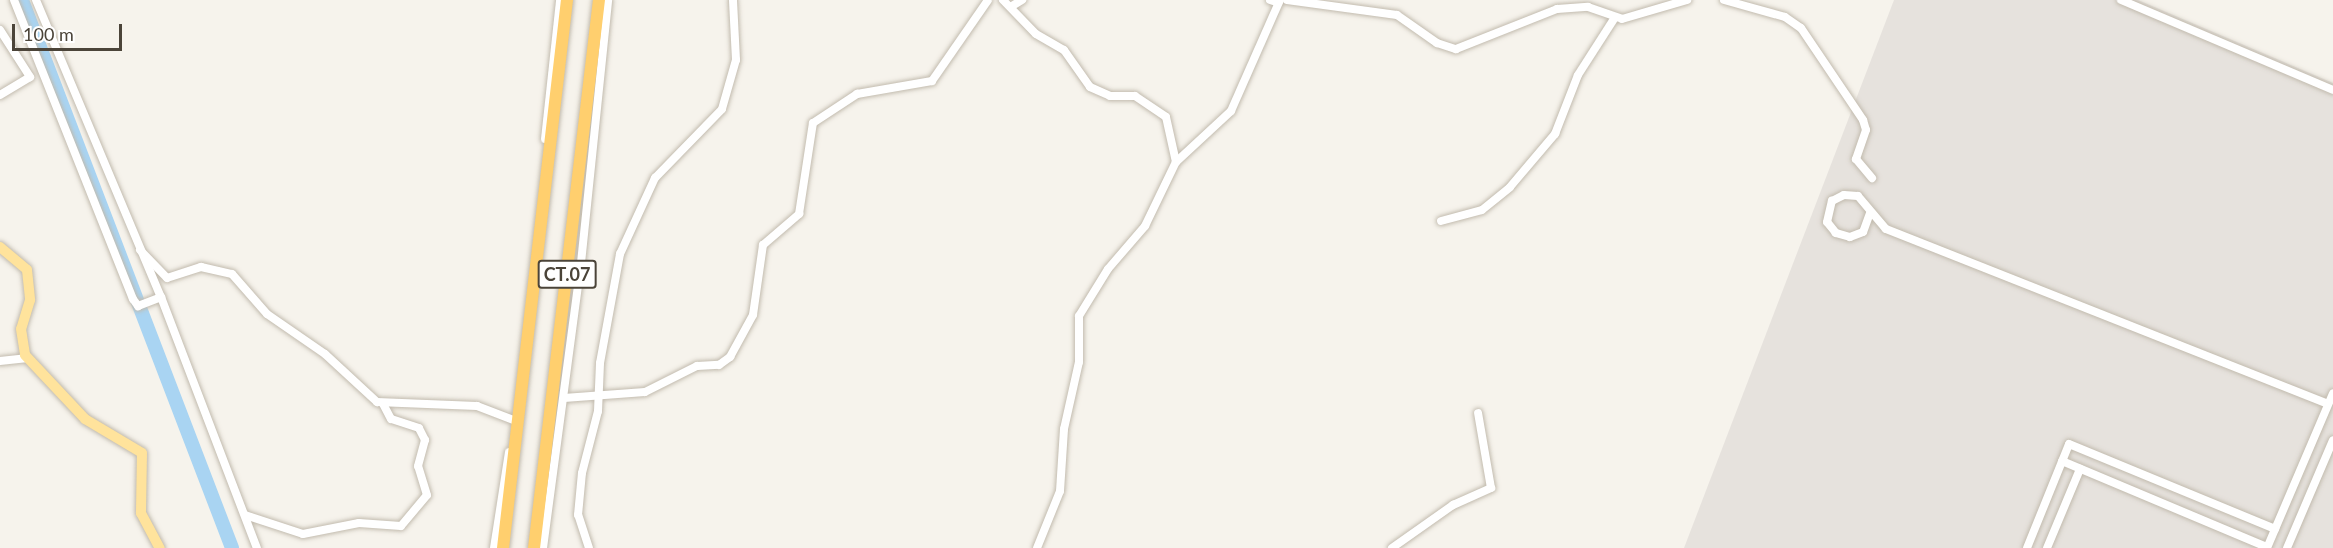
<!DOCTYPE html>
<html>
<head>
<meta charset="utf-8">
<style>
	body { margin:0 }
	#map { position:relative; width:2333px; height:548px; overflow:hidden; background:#f6f3ec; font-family:Lato,sans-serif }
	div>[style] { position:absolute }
	.industrial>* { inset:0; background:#e6e2dd }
	.river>* { height:14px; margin:-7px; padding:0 7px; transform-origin:7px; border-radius:7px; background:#a9d4f2 }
	.roads { filter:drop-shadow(0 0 2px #c2bbae) drop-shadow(0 0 2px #c2bbae) }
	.minor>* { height:8px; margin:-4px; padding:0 4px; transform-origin:4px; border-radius:4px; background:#fff }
	.major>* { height:10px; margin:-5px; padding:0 5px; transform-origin:5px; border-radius:5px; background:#ffe39c }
	.highway>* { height:12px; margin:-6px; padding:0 6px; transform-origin:6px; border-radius:6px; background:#ffcf6e }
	span { translate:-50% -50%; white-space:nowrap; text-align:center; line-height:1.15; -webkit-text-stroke:4.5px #fff; paint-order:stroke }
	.shield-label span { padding:2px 4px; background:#fff; border:2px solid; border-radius:4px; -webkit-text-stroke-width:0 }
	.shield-label { font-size:18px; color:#4b4439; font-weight:700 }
	.scale { position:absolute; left:12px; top:24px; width:110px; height:27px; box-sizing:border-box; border:3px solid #4b4439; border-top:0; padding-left:8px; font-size:18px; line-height:21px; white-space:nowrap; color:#4b4439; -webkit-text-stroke:4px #fff; paint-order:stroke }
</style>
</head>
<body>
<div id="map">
	<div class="industrial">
		<i style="clip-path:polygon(1894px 0,2138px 0,2333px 83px,2333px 548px,1684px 548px)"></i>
	</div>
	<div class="river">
		<i style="left:22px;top:0;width:587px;rotate:69.03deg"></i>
	</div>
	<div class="roads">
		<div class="minor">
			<i style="left:14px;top:0;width:322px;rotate:68.3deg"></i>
			<i style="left:133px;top:299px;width:9px;rotate:54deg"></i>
			<i style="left:138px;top:306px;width:25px;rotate:-21deg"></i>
			<i style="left:36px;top:0;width:322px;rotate:67.2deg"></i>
			<i style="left:161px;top:297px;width:269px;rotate:69.1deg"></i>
			<i style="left:1003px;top:0;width:47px;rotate:45.9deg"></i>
			<i style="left:1036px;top:34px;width:32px;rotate:30deg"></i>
			<i style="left:1064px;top:50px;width:45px;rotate:54.9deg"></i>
			<i style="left:1090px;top:87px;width:22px;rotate:24deg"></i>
			<i style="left:1110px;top:96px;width:25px"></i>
			<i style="left:1135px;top:96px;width:37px;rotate:34deg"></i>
			<i style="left:1166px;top:117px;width:46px;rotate:77.5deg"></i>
			<i style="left:1270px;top:0;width:9px;rotate:18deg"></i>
			<i style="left:1287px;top:0;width:111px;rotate:7.8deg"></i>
			<i style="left:1397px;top:15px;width:49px;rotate:35deg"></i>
			<i style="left:1437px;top:43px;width:20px;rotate:18deg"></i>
			<i style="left:1456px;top:49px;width:109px;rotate:-21.6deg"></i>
			<i style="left:1557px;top:9px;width:31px;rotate:-4deg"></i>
			<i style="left:1588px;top:7px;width:36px;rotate:19deg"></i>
			<i style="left:1622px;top:19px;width:68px;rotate:-16.3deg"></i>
			<i style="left:1724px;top:0;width:63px;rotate:15.6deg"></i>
			<i style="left:1785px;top:17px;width:19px;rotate:35deg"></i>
			<i style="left:1801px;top:28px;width:111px;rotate:56deg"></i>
			<i style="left:1863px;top:120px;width:10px;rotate:73deg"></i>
			<i style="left:1866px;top:130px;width:31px;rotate:109deg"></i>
			<i style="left:1856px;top:159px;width:25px;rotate:50deg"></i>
			<i style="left:2121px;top:0;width:230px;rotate:23deg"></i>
			<i style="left:1012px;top:6px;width:12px;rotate:-31deg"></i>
			<i style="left:0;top:30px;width:56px;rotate:57.4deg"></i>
			<i style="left:30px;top:77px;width:35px;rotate:149deg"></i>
			<i style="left:545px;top:139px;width:140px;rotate:-83.8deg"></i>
			<i style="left:1870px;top:213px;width:20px;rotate:110deg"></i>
			<i style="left:1863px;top:232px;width:14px;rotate:159deg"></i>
			<i style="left:1850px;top:237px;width:15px;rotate:-164deg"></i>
			<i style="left:1836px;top:233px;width:14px;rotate:-129deg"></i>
			<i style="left:1827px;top:222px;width:22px;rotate:-77deg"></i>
			<i style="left:1832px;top:201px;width:13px;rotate:-27deg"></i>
			<i style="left:1844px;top:195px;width:14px;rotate:4deg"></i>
			<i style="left:1858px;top:196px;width:43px;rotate:49.7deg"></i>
			<i style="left:1886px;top:229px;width:475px;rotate:21.6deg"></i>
			<i style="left:1441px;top:221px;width:42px;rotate:-15deg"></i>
			<i style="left:1482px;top:210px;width:36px;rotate:-39deg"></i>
			<i style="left:1510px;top:187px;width:70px;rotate:-49.7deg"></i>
			<i style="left:1555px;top:134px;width:63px;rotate:-68.7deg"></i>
			<i style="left:1578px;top:75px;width:67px;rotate:-57.3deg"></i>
			<i style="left:140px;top:250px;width:39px;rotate:46deg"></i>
			<i style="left:167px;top:278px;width:36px;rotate:-18deg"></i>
			<i style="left:201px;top:267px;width:32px;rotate:13deg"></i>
			<i style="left:232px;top:274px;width:53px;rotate:48.8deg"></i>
			<i style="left:267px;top:314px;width:70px;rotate:34.6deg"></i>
			<i style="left:325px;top:354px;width:71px;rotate:42.7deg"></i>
			<i style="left:377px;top:402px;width:100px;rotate:2.3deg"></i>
			<i style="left:477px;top:406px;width:39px;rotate:21deg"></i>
			<i style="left:0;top:361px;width:28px;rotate:-6deg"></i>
			<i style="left:564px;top:398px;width:81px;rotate:-4.2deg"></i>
			<i style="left:645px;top:392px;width:58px;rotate:-26.6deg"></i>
			<i style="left:697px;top:366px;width:22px;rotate:-3deg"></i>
			<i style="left:719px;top:365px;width:14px;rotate:-36deg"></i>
			<i style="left:730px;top:357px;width:48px;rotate:-61.3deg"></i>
			<i style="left:753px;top:315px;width:71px;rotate:-81.9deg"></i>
			<i style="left:763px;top:245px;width:48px;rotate:-40.7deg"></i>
			<i style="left:799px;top:214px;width:92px;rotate:-81.3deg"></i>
			<i style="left:813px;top:123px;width:53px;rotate:-33.4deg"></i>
			<i style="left:857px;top:94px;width:76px;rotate:-9.8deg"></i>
			<i style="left:932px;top:81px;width:98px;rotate:-55.3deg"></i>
			<i style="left:2062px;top:461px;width:222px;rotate:22.8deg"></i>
			<i style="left:245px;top:515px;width:61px;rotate:18.1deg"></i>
			<i style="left:303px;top:534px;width:57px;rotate:-11.1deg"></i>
			<i style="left:359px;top:523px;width:42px;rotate:4.1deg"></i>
			<i style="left:401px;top:526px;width:40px;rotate:-50deg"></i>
			<i style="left:427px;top:495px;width:30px;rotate:-107deg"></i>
			<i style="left:418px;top:466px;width:27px;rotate:-75deg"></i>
			<i style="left:425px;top:440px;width:13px;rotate:-117deg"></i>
			<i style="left:419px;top:428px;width:29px;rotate:-162deg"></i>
			<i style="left:391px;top:419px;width:17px;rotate:-118deg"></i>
			<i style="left:494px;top:548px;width:97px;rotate:-81.1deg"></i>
			<i style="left:543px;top:548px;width:288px;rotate:-82.4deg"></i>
			<i style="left:581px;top:263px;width:264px;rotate:-84.1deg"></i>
			<i style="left:589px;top:548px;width:35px;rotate:-108deg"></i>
			<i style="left:578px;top:515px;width:42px;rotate:-84.6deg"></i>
			<i style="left:582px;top:473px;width:64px;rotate:-75.5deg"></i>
			<i style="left:598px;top:411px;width:48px;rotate:-87.6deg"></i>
			<i style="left:600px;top:363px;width:111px;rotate:-79.6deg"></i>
			<i style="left:620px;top:254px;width:84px;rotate:-65.3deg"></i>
			<i style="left:655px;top:178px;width:96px;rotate:-45.8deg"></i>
			<i style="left:722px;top:109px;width:51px;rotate:-74.1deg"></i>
			<i style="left:736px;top:60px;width:60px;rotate:-92.9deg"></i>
			<i style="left:1037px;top:548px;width:61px;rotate:-68deg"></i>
			<i style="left:1060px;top:491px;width:62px;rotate:-86.3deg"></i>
			<i style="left:1064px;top:429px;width:69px;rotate:-77.4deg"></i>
			<i style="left:1079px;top:362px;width:46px;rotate:-90deg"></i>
			<i style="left:1079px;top:316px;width:55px;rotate:-58.3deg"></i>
			<i style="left:1108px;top:269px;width:57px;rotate:-49.3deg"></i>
			<i style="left:1145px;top:226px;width:71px;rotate:-64.2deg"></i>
			<i style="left:1176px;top:162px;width:75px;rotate:-42.8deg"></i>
			<i style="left:1231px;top:111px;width:121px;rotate:-66.2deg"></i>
			<i style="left:1392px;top:548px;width:75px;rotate:-35.2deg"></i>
			<i style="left:1453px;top:505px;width:42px;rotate:-24.1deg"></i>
			<i style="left:1491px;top:488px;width:76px;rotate:-99.8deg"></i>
			<i style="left:2027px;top:548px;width:112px;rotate:-68deg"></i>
			<i style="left:2069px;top:444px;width:223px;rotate:22.4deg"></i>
			<i style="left:2047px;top:548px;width:86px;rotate:-67.3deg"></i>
			<i style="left:2267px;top:548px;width:168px;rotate:-66.9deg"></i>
			<i style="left:2287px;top:548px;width:117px;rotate:-66.9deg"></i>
		</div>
		<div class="major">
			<i style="left:0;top:247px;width:35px;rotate:40deg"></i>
			<i style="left:27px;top:270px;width:30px;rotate:84deg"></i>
			<i style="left:30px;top:300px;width:30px;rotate:107deg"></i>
			<i style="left:21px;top:329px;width:26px;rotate:81deg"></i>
			<i style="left:25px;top:355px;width:88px;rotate:46.8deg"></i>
			<i style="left:85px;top:419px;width:66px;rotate:30.8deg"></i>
			<i style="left:142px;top:453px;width:60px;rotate:91deg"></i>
			<i style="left:141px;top:513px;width:40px;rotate:62deg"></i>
		</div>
		<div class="highway">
			<i style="left:503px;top:548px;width:552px;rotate:-83.34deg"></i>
			<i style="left:534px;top:548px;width:552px;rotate:-83.24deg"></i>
		</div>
	</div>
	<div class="shield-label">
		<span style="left:567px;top:274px">CT.07</span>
	</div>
	<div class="scale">100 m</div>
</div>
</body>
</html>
